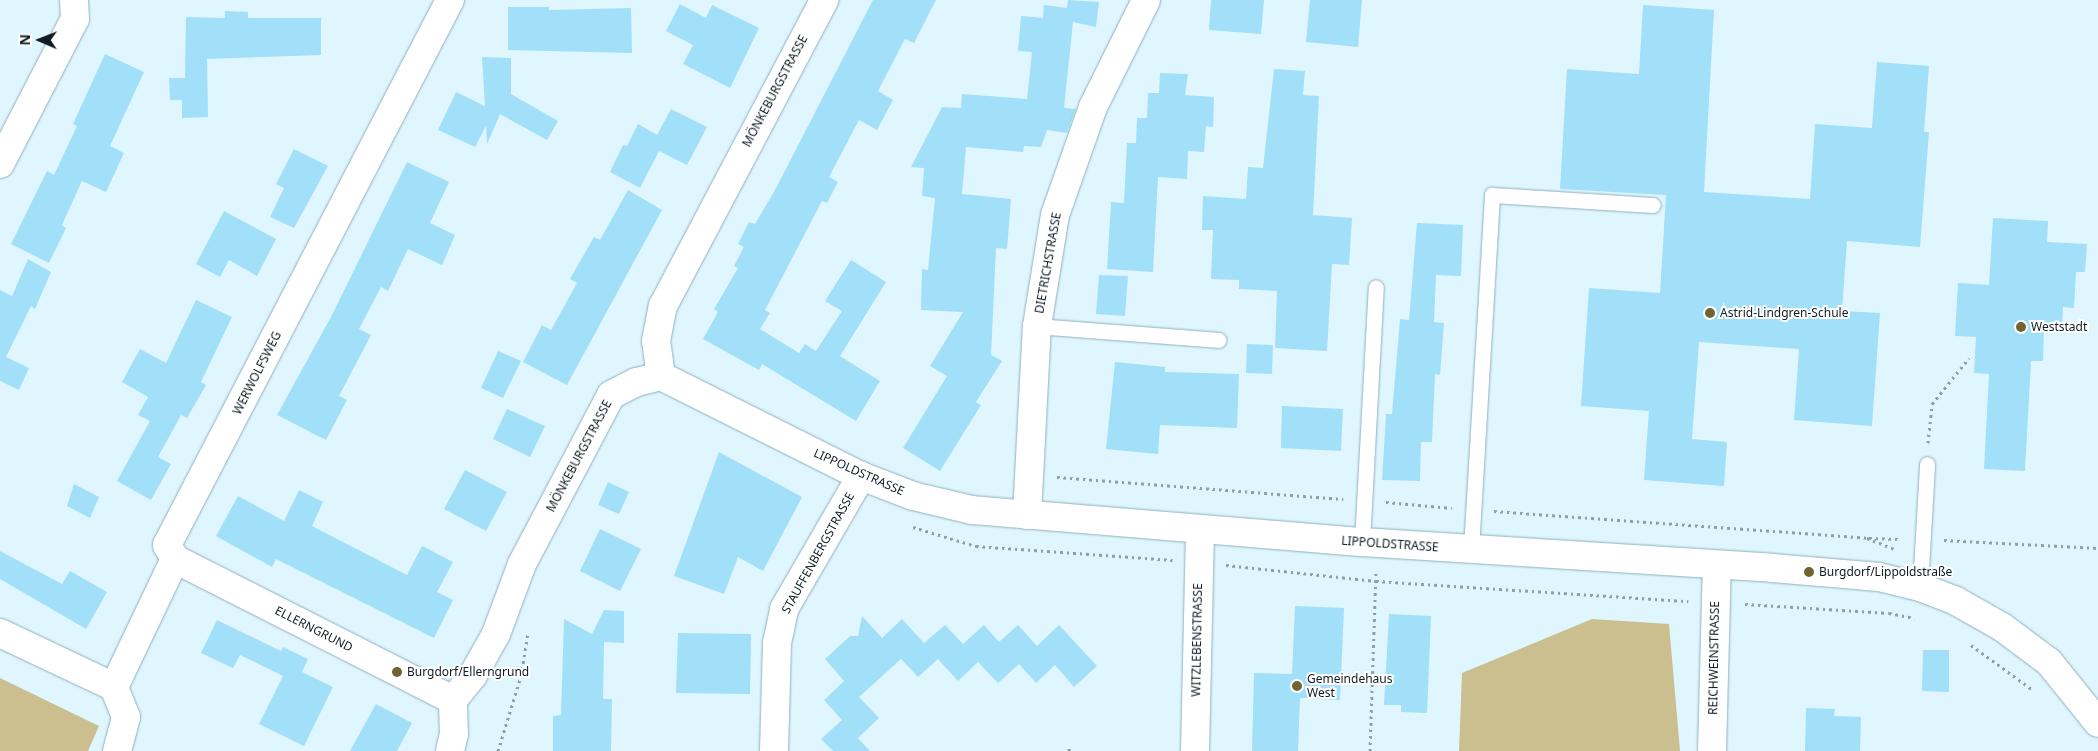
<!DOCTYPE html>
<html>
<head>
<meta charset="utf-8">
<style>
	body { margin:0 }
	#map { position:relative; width:2098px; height:751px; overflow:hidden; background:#e0f6ff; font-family:"Noto Sans",sans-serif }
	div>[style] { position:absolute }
	.green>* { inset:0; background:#cbbe8f }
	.building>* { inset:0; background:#a2dff9 }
	.path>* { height:3px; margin-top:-1.5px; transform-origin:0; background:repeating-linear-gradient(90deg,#8d9fa7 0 2.5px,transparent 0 6.5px) }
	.roads { filter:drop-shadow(0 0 1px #8db0be) drop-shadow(0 0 1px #8db0be) }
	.lane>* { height:15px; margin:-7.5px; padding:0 7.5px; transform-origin:7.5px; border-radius:7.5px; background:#fff }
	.street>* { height:28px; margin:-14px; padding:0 14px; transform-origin:14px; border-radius:14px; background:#fff }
	.dots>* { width:14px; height:14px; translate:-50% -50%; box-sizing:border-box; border:2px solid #fff; border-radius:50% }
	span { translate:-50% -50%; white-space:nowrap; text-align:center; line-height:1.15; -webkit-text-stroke:4px #fff; paint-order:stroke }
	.street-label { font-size:12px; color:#0f1c22 }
	.poi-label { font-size:12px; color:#0f1c22 }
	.left { translate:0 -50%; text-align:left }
	.north { position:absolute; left:15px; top:15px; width:50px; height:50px; -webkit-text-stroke:4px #fff; paint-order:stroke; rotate:271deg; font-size:14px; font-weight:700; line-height:20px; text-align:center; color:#0f1c22 }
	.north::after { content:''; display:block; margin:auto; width:18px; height:22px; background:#0f1c22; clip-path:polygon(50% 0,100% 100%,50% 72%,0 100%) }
</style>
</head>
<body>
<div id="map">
	<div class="green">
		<i style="clip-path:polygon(1592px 619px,1669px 624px,1680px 751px,1459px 751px,1462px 673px)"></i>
		<i style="clip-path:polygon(0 678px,99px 726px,88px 751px,0 751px)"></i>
	</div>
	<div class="building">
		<i style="clip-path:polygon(873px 0,936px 0,914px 43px,905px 39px,878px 91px,893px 100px,877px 130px,859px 120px,829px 177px,838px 182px,827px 203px,822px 201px,765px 310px,770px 313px,760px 329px,799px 353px,805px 344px,816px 351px,842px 311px,825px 301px,851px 260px,886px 282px,840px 356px,880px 381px,856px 421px,762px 364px,759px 370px,703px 339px,718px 312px,714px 309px,738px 268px,734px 266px,744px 247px,738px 244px,749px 222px,755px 224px,775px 190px)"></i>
		<i style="clip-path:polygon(1068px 0,1099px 2px,1096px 27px,1073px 22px,1064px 108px,1076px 109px,1067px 133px,1047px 130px,1041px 147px,1024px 146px,1023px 152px,966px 147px,962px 194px,1011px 199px,1007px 249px,996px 248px,991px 355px,1002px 361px,976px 402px,981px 405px,940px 471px,903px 448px,947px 376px,930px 366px,963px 312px,921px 310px,922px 269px,928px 270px,935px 198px,922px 196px,924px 168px,911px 167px,942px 107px,961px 108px,962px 94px,1027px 99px,1032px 52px,1018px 51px,1021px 16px,1043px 18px,1044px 5px,1067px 8px)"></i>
		<i style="clip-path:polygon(1211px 0,1264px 0,1261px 34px,1209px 30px)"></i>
		<i style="clip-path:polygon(1310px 0,1362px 0,1358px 47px,1306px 42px)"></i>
		<i style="clip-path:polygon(680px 4px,706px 18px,712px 5px,759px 28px,730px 88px,683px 64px,693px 45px,666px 31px)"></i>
		<i style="clip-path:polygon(1643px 5px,1714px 10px,1704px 192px,1810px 199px,1815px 124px,1872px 128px,1877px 62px,1929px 66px,1924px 132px,1929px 132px,1920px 247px,1847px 241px,1842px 311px,1880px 313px,1872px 426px,1794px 420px,1799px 349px,1699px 342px,1692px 439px,1727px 442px,1724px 486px,1644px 480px,1649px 411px,1581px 406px,1589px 288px,1660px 293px,1666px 195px,1560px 189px,1567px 69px,1639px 74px)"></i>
		<i style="clip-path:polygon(508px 7px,549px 7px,549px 10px,631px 8px,632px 53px,508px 50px)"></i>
		<i style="clip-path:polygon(225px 11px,248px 12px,248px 18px,321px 18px,321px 55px,207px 59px,208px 117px,182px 118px,182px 100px,170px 100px,169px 78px,185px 78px,186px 17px,225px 18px)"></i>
		<i style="clip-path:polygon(105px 54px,144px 72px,110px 146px,124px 153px,106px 192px,82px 181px,62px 225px,66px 228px,49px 263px,11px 244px,47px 171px,54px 175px,77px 126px,73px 124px)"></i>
		<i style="clip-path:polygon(482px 57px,511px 58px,511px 94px,558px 121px,547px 140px,500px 114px,487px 144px,486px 126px,475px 147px,438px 130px,456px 92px,485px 106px)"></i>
		<i style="clip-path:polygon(1274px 69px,1305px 71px,1303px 95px,1319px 96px,1313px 215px,1352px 218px,1349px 265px,1332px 264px,1327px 351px,1275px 348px,1277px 291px,1239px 289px,1239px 280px,1211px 279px,1213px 230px,1202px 230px,1203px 196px,1246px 199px,1248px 167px,1263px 168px)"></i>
		<i style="clip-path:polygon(1160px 73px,1188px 74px,1185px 95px,1214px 97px,1213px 127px,1206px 126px,1204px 152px,1188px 151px,1187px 179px,1158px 177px,1153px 272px,1107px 269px,1111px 202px,1124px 203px,1127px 143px,1136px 143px,1137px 118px,1147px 118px,1148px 93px,1159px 93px)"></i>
		<i style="clip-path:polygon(671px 109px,707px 127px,687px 165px,659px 151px,640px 188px,610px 172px,623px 145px,627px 146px,638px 124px,657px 135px)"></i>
		<i style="clip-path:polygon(294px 149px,328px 166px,294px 228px,270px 217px,284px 188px,276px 184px)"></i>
		<i style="clip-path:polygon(407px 162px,449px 182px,430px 223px,455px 235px,442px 265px,408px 249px,388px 291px,381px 287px,359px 329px,371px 335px,339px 396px,347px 400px,326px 440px,277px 415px,332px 315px)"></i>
		<i style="clip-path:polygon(628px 190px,662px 210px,567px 385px,523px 362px,542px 325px,551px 330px,577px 283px,570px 279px,594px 237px,600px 240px)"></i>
		<i style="clip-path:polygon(224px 211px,276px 239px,257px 276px,229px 260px,220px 277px,196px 264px)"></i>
		<i style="clip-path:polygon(1993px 218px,2048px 221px,2047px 242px,2087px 244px,2085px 272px,2076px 272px,2074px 308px,2063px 307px,2062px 326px,2044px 326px,2043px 361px,2031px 361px,2025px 471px,1984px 469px,1989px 374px,1974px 373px,1976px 337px,1955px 336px,1958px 283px,1989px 285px)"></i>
		<i style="clip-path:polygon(1417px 223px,1463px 225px,1461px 276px,1436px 275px,1434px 322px,1444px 323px,1440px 375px,1435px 374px,1432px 442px,1421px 442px,1420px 481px,1382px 480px,1386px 414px,1392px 414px,1400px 319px,1409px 320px)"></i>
		<i style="clip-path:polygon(28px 259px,51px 272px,35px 309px,31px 306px,6px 357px,29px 368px,19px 390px,0 381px,0 290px,12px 296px)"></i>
		<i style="clip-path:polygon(1099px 275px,1128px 276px,1125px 316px,1096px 314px)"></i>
		<i style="clip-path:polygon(196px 300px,232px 317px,201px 382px,206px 385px,187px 418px,181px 415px,158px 457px,171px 464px,151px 500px,117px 481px,150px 421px,138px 415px,148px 397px,122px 382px,140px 349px,166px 363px)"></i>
		<i style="clip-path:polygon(1247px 344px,1273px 345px,1272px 374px,1246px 373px)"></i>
		<i style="clip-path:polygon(498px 351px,521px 361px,503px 398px,481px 388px)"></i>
		<i style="clip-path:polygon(1115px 362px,1165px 367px,1165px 372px,1239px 374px,1237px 428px,1160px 425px,1158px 454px,1106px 449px)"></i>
		<i style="clip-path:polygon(1282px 406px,1343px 409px,1341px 451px,1281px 448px)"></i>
		<i style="clip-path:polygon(507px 409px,545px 426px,530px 457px,493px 439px)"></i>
		<i style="clip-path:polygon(719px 452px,802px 497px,763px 571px,738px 557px,724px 594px,674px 576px)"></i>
		<i style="clip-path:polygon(465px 470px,507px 492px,486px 531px,444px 509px)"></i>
		<i style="clip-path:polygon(608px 482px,629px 492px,619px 514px,598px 505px)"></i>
		<i style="clip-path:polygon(74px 484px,99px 497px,90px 518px,67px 506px)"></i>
		<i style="clip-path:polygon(299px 490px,323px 502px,312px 526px,407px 575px,422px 546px,453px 562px,437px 592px,453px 600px,434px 638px,276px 559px,272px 567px,216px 536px,238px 496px,284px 521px)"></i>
		<i style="clip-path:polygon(600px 529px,641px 549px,620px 591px,580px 571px)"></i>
		<i style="clip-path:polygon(0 551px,62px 584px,70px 571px,107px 592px,86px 629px,0 579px)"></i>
		<i style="clip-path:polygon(1295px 606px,1344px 608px,1340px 700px,1300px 698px,1298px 751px,1252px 751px,1254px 673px,1292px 674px)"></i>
		<i style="clip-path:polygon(604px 610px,624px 611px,624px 643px,604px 642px,603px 699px,612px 699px,611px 751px,553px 751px,553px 716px,561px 715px,564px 619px,592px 634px)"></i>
		<i style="clip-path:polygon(1389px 614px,1431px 616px,1427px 713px,1401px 712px,1401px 705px,1384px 705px)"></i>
		<i style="clip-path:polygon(862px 616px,882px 638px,902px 619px,924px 643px,945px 625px,963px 644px,984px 625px,999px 642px,1018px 625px,1037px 646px,1059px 625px,1097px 666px,1074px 687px,1055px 665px,1036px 683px,1019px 664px,998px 683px,978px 662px,958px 681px,938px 659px,918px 677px,901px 659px,859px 697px,879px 718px,858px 738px,870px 751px,833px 751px,821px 739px,842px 720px,824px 700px,844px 681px,825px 659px,850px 636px,858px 636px)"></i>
		<i style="clip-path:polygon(217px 620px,281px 651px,283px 647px,308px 659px,302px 672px,333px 687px,304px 746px,259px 724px,283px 676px,240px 655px,233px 668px,201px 653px)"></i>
		<i style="clip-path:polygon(678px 633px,751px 634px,750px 694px,676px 693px)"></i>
		<i style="clip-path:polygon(1923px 650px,1949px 650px,1949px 692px,1922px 691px)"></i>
		<i style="clip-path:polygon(376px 704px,412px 723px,397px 751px,350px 751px)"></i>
		<i style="clip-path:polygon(1806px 708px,1835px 709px,1834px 716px,1861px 717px,1860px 751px,1805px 751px)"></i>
	</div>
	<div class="path">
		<i style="left:1928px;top:443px;width:39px;rotate:-84deg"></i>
		<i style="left:1932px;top:404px;width:59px;rotate:-51.2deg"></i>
		<i style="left:1057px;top:477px;width:287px;rotate:4.4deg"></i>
		<i style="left:1386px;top:502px;width:66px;rotate:5.2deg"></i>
		<i style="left:1494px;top:511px;width:374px;rotate:4.1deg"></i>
		<i style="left:1867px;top:538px;width:29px;rotate:22deg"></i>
		<i style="left:913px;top:527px;width:66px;rotate:16.8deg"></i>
		<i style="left:976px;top:546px;width:197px;rotate:4.1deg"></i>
		<i style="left:1869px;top:538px;width:31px;rotate:2deg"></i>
		<i style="left:1944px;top:540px;width:154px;rotate:3deg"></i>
		<i style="left:1226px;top:565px;width:151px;rotate:6.1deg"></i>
		<i style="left:1376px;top:581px;width:313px;rotate:3.7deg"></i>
		<i style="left:1745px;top:604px;width:144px;rotate:3.6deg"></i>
		<i style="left:1889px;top:613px;width:26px;rotate:11deg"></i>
		<i style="left:1971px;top:645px;width:77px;rotate:36deg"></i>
		<i style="left:498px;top:751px;width:78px;rotate:-73deg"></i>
		<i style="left:521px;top:676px;width:44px;rotate:-80.8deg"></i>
		<i style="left:1069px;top:751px;width:6px;rotate:-81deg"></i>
		<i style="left:1370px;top:751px;width:179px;rotate:-88.1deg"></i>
	</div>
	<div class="roads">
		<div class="lane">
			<i style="left:1037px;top:326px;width:182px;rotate:4.4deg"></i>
			<i style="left:1362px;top:542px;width:255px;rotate:-86.9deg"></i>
			<i style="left:1471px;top:549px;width:355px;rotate:-86.6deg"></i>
			<i style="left:1492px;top:195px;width:161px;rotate:3.6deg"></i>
			<i style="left:1920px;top:587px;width:123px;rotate:-86.7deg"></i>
		</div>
		<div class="street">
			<i style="left:0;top:164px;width:163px;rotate:-62.7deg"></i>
			<i style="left:75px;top:19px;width:19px;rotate:-93deg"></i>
			<i style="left:661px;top:376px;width:224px;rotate:26.6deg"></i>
			<i style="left:861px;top:476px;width:56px;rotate:21deg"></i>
			<i style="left:913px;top:496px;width:61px;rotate:13.3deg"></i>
			<i style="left:972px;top:510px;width:391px;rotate:4.7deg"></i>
			<i style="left:1362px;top:542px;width:411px;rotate:3.6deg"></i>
			<i style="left:1772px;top:568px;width:107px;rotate:4.8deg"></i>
			<i style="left:1879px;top:577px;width:42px;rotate:13.7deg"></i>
			<i style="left:1920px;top:587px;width:39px;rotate:21deg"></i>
			<i style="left:1956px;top:601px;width:53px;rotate:29.5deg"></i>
			<i style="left:2002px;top:627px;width:59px;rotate:36.7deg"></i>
			<i style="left:2049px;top:662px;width:78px;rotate:51.2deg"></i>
			<i style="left:1027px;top:515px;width:189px;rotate:-87deg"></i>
			<i style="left:1037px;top:326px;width:112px;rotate:-80.8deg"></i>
			<i style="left:1055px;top:215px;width:114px;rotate:-70.6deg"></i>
			<i style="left:1093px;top:107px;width:119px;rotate:-63.6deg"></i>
			<i style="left:175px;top:559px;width:16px;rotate:-120deg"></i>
			<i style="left:167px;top:545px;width:614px;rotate:-62.56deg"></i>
			<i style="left:175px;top:559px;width:312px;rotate:26.9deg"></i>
			<i style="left:0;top:633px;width:126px;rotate:25.3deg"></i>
			<i style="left:117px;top:751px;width:35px;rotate:-75deg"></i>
			<i style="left:126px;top:717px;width:32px;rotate:-112deg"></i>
			<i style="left:114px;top:687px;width:142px;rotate:-64.5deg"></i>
			<i style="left:450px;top:751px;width:17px;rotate:-77deg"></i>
			<i style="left:454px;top:734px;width:34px;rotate:-92deg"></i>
			<i style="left:453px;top:700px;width:32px;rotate:-51deg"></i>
			<i style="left:473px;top:675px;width:47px;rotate:-60.7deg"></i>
			<i style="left:496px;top:634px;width:75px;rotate:-69.6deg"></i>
			<i style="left:522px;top:564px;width:191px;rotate:-62.2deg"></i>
			<i style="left:611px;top:395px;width:29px;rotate:-27deg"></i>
			<i style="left:637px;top:382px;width:25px;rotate:-14deg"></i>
			<i style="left:661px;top:376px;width:35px;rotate:-98deg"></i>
			<i style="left:656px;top:341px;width:36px;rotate:-79deg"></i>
			<i style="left:663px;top:306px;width:346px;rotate:-62.2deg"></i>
			<i style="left:774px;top:751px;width:108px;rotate:-88.4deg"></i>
			<i style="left:777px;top:643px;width:35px;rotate:-78deg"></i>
			<i style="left:784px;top:609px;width:154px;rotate:-59.9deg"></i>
			<i style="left:1195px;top:751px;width:222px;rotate:-88.7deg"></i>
			<i style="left:1712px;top:751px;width:186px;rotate:-88.5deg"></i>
		</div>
	</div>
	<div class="dots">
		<i style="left:1710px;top:313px;background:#726431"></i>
		<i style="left:2021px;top:327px;background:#726431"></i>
		<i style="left:1809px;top:572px;background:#726431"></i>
		<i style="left:397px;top:672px;background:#726431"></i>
		<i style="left:1297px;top:686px;background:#726431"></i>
	</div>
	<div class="street-label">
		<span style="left:775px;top:91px;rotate:-62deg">MÖNKEBURGSTRASSE</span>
		<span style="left:1048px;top:263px;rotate:-80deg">DIETRICHSTRASSE</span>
		<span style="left:257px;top:373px;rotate:-63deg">WERWOLFSWEG</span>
		<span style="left:579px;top:456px;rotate:-62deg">MÖNKEBURGSTRASSE</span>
		<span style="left:859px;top:472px;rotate:24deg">LIPPOLDSTRASSE</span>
		<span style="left:1390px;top:544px;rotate:4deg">LIPPOLDSTRASSE</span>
		<span style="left:818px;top:553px;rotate:-61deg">STAUFFENBERGSTRASSE</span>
		<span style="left:314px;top:629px;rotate:27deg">ELLERNGRUND</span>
		<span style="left:1197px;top:640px;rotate:-89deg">WITZLEBENSTRASSE</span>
		<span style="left:1714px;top:658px;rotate:-89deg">REICHWEINSTRASSE</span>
	</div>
	<div class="poi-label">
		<span class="left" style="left:1720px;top:313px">Astrid-Lindgren-Schule</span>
		<span class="left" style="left:2031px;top:327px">Weststadt</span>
		<span class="left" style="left:1819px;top:572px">Burgdorf/Lippoldstraße</span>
		<span class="left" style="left:407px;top:672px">Burgdorf/Ellerngrund</span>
		<span class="left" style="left:1307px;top:686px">Gemeindehaus<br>West</span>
	</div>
	<div class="north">N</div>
</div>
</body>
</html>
